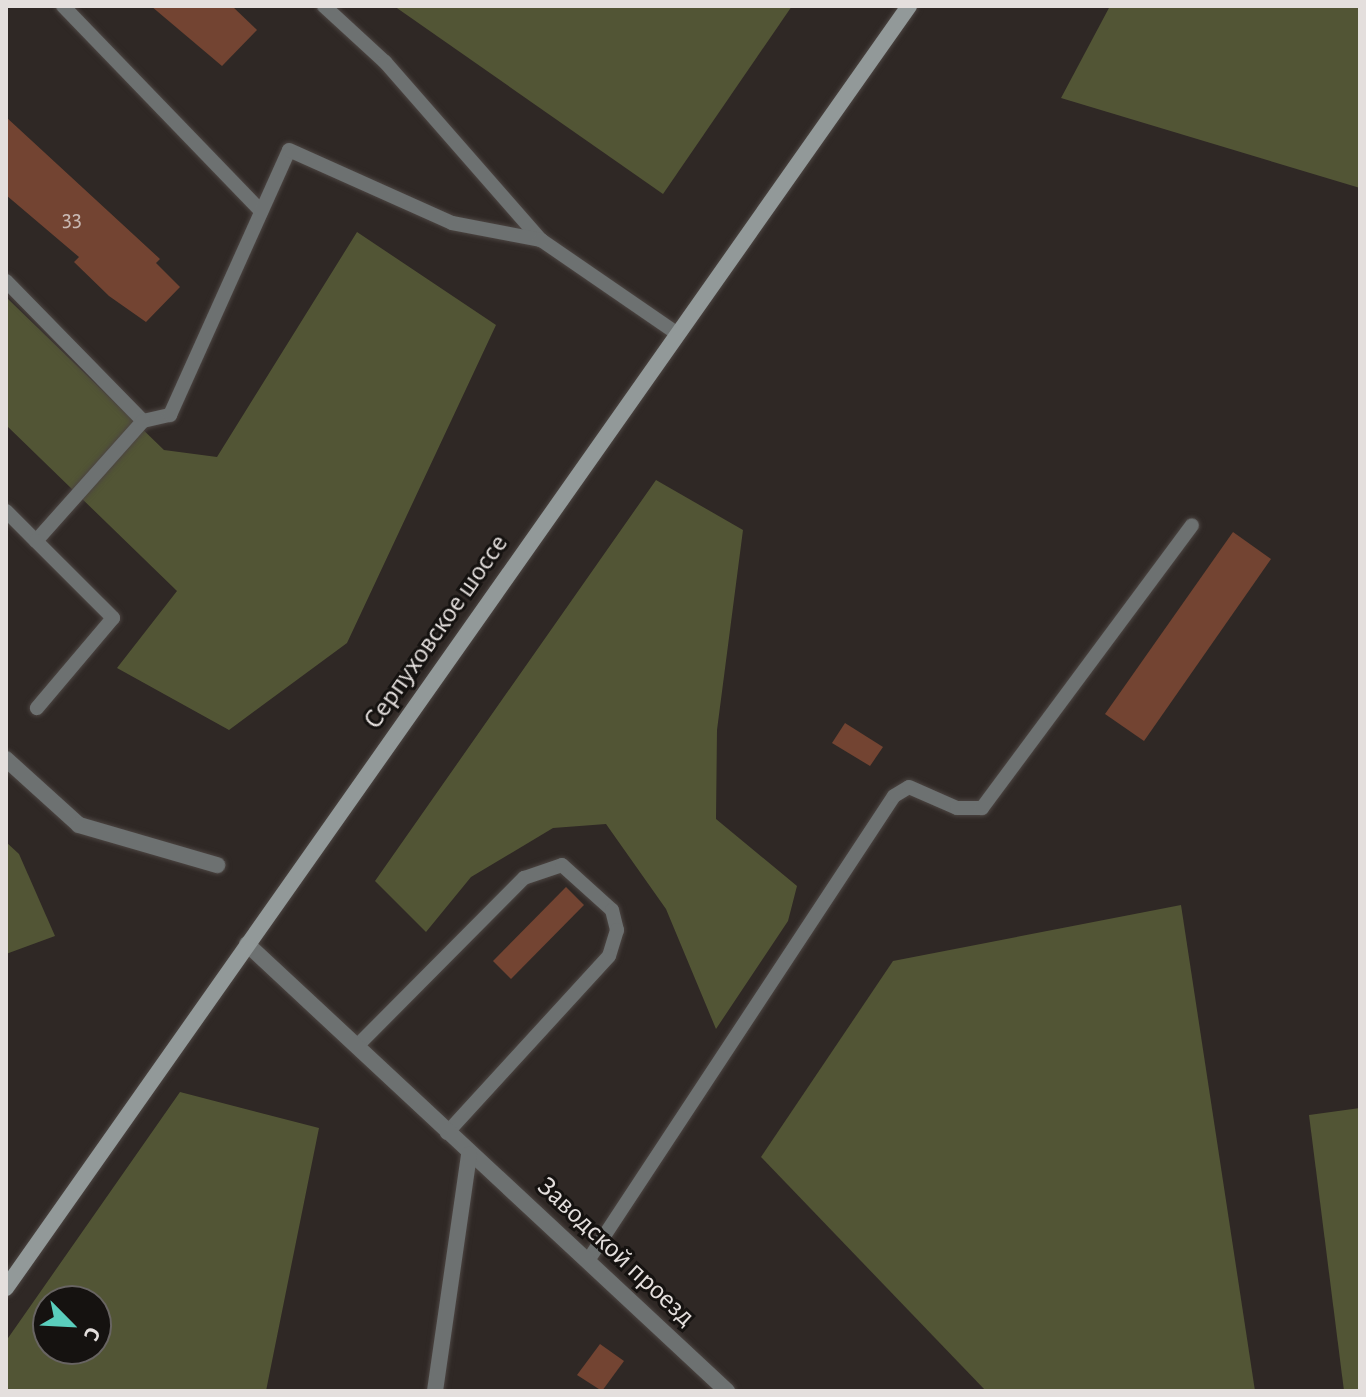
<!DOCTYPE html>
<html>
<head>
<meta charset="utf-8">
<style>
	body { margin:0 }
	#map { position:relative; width:1366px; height:1397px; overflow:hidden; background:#2f2825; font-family:"Alegreya Sans",sans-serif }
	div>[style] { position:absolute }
	.green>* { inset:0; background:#525535 }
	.building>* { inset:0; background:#734432 }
	.roads { filter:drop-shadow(0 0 2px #4c4542) drop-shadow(0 0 2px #4c4542) }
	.service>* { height:14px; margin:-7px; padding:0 7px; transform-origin:7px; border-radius:7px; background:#6d7171 }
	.pedestrian>* { height:16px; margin:-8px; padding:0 8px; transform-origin:8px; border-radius:8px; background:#6d7171 }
	.minor>* { height:16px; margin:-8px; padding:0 8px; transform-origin:8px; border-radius:8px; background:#6d7171 }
	.secondary>* { height:16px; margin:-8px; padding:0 8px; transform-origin:8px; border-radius:8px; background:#929999 }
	span { translate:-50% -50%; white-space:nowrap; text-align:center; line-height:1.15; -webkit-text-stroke:6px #151210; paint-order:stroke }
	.number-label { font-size:24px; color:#c8b8b2 }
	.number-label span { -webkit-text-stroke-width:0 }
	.street-label { font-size:28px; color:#e4dfdd }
	.frame { position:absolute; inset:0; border:8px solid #e4dfdd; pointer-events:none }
	.north { position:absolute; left:32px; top:1285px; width:80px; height:80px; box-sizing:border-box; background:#151210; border:2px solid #686462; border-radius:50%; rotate:114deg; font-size:22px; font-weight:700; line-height:32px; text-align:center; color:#e4dfdd }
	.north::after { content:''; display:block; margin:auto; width:28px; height:36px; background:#5acebd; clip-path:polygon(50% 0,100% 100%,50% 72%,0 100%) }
</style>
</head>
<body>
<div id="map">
	<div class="green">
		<i style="clip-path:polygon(394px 6px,792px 6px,663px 194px)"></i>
		<i style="clip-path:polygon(1110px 6px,1360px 6px,1360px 188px,1061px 98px)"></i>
		<i style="clip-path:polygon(357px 232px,496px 325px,347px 643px,229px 730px,117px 668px,177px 591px,6px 425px,6px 297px,164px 450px,217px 457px)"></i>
		<i style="clip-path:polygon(656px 480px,743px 530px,717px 730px,716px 819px,797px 886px,788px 921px,716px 1029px,666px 909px,606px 824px,553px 828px,471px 877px,426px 932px,375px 881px)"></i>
		<i style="clip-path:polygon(6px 842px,19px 854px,55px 936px,6px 954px)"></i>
		<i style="clip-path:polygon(1181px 905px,1255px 1391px,986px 1391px,761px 1157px,893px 961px)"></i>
		<i style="clip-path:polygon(evenodd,180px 1092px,319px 1128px,266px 1391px,6px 1391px,6px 1341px,180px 1092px,96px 1301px,96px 1349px,48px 1349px,48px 1301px,96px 1301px)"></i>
		<i style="clip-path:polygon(1360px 1108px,1360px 1391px,1344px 1391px,1309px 1115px)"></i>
	</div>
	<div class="building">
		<i style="clip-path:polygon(151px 6px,232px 6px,257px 30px,222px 66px)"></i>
		<i style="clip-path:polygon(6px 117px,160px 259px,156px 263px,180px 287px,146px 322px,109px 296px,74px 262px,79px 257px,6px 195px)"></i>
		<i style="clip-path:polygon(1233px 532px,1271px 559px,1144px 741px,1105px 714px)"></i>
		<i style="clip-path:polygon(845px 723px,883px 747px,870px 766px,832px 743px)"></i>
		<i style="clip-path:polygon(566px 887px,584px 905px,511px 979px,493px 961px)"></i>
		<i style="clip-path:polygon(600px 1344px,624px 1361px,602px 1391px,577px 1375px)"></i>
	</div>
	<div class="roads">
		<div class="service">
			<i style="left:63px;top:6px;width:285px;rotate:46deg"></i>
			<i style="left:324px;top:6px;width:83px;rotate:42.6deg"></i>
			<i style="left:385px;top:62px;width:237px;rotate:48.8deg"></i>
			<i style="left:6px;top:281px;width:196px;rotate:45.6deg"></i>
			<i style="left:143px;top:421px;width:28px;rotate:-13deg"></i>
			<i style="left:170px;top:415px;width:290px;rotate:-65.8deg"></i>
			<i style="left:289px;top:150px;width:179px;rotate:24.1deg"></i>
			<i style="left:452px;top:223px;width:91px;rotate:10.8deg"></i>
			<i style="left:541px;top:240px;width:166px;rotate:34.5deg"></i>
			<i style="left:6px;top:511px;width:42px;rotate:45deg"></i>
			<i style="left:36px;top:541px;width:161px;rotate:-48.3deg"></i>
			<i style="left:36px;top:541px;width:109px;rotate:45deg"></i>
			<i style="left:113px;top:618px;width:118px;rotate:130.2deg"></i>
			<i style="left:357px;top:1046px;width:237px;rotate:-45.2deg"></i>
			<i style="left:524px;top:878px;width:40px;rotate:-18.9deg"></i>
			<i style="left:562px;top:865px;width:67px;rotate:42deg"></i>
			<i style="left:612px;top:910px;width:21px;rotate:76deg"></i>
			<i style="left:617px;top:930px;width:27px;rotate:107deg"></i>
			<i style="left:609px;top:956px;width:240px;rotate:132.5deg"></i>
			<i style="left:589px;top:1259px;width:554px;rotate:-56.63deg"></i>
			<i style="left:894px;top:796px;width:17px;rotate:-31deg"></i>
			<i style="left:909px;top:787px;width:52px;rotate:23.6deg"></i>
			<i style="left:957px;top:808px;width:25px"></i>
			<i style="left:982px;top:808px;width:352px;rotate:-53.4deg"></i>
		</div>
		<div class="pedestrian">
			<i style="left:6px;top:759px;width:98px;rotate:42.1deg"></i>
			<i style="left:79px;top:825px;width:144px;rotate:16.2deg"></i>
		</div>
		<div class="minor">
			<i style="left:247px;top:944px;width:656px;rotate:42.96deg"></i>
			<i style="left:435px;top:1391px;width:239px;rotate:-81.8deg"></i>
		</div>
		<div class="secondary">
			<i style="left:6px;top:1288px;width:1568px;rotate:-54.84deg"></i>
		</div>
	</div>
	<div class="number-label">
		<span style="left:72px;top:220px">33</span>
	</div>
	<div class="street-label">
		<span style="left:436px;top:632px;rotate:-55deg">Серпуховское шоссе</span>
		<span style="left:616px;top:1252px;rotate:43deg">Заводской проезд</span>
	</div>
	<div class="frame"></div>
	<div class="north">С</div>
</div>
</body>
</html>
